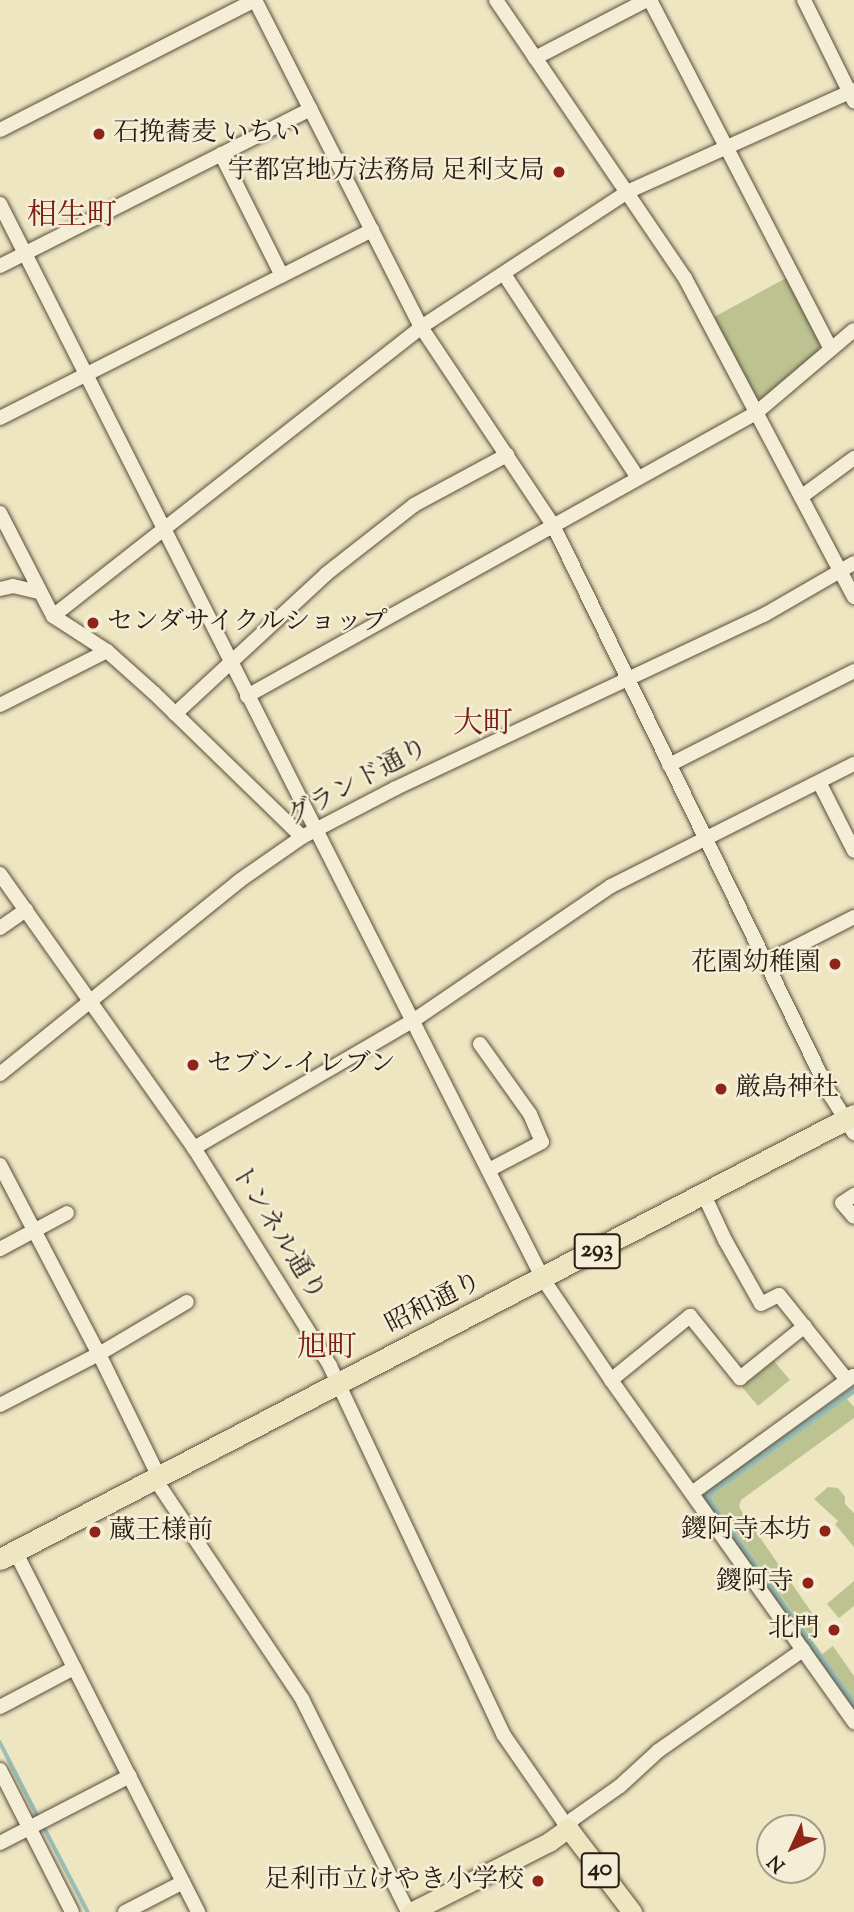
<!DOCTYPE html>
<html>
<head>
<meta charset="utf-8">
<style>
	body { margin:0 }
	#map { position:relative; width:854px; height:1912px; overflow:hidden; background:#eee5c1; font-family:"Sorts Mill Goudy","Noto Serif JP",serif }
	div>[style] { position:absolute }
	.green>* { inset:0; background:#bcc391 }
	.water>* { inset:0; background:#9abfb7 }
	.stream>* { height:3.5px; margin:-1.75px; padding:0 1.75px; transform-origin:1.75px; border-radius:1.75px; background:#9abfb7 }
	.roads { filter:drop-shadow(0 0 2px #5b4e3e) drop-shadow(0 0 2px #5b4e3e) }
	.minor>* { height:14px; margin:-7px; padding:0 7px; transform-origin:7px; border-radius:7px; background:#f4eed7 }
	.major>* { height:19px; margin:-9.5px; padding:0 9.5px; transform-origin:9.5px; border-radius:9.5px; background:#eee5c1 }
	.highway>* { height:21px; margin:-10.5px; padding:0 10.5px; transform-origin:10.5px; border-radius:10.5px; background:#eee5c1 }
	.dots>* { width:19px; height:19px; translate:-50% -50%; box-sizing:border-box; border:4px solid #f4eed7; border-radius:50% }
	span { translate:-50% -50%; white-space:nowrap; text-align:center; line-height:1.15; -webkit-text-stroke:5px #f4eed7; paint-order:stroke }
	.shield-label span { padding:2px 5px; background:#f4eed7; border:2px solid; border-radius:5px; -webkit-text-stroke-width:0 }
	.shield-label { font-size:24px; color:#2a1b12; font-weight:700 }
	.poi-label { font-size:26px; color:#2a1b12 }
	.left { translate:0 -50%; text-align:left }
	.right { translate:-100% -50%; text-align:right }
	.street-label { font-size:26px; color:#2a1b12 }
	.quarter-label { font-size:30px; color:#7a1f14 }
	.north { position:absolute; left:756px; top:1814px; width:70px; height:70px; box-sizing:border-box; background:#f4eed7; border:2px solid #a39a88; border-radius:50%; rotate:225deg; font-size:19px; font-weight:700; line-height:28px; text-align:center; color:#2a1b12 }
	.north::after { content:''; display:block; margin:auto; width:24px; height:32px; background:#8f2418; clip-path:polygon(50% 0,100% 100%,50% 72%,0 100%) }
</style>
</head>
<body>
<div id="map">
	<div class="green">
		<i style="clip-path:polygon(788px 277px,821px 339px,818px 351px,764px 399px,756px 397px,714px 317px)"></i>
		<i style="clip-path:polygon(774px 1361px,790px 1380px,758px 1406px,742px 1387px)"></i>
		<i style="clip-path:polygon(847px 1399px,854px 1407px,854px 1418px,741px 1500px,739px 1507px,821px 1626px,809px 1635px,712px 1500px,713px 1495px)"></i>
		<i style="clip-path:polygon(828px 1487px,838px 1488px,845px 1497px,845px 1504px,854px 1513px,854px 1547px,835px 1524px,838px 1521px,814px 1499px)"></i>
		<i style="clip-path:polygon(854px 1581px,854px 1606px,839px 1618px,827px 1604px)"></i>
		<i style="clip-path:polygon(833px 1646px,854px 1676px,854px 1699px,822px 1654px)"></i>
	</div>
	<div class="water">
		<i style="clip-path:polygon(854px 1386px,854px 1394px,713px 1495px,712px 1500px,854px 1699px,854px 1714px,703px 1498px,706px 1491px)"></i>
	</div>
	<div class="stream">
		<i style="left:0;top:1742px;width:88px;rotate:62.9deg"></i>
		<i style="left:44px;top:1827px;width:96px;rotate:62.6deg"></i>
	</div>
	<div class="roads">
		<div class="minor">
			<i style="left:255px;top:0;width:367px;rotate:63.1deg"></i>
			<i style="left:421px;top:327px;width:238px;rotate:56.3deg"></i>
			<i style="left:553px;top:525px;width:635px;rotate:64.04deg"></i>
			<i style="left:831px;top:1096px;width:44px;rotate:58.1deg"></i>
			<i style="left:496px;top:0;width:336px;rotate:55.8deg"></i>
			<i style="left:685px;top:278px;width:361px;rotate:62.1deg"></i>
			<i style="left:650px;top:0;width:393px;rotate:62.6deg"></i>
			<i style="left:804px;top:0;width:113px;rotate:63.7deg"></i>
			<i style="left:535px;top:58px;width:126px;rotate:-27.4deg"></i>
			<i style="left:0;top:130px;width:286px;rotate:-27deg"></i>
			<i style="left:221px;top:154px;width:136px;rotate:63.4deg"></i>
			<i style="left:0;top:204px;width:1204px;rotate:63.2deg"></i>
			<i style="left:543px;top:1279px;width:122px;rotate:56deg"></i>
			<i style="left:611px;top:1380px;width:420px;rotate:54.6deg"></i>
			<i style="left:0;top:266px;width:348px;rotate:-26.8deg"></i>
			<i style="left:504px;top:274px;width:244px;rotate:56.7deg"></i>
			<i style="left:0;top:418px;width:417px;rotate:-26.8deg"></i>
			<i style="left:801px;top:497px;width:66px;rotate:-36.3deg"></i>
			<i style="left:0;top:513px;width:116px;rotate:62.8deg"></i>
			<i style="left:53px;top:616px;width:64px;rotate:32.9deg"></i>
			<i style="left:107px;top:651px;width:63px;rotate:41.8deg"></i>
			<i style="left:154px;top:693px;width:206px;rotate:44.2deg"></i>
			<i style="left:0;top:589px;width:13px;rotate:-13deg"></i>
			<i style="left:13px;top:586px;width:27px;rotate:13deg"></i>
			<i style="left:53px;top:616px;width:468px;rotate:-38.1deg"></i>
			<i style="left:421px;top:327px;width:246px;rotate:-33.2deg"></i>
			<i style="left:627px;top:192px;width:249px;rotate:-24.2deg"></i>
			<i style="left:247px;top:696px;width:582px;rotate:-29.07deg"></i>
			<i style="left:756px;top:413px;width:128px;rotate:-40.3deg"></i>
			<i style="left:0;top:705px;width:120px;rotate:-26.8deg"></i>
			<i style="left:175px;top:714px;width:206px;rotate:-42.8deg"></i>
			<i style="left:326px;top:574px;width:112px;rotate:-38.1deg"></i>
			<i style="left:414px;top:505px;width:106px;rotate:-28.3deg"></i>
			<i style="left:669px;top:765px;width:208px;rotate:-26.9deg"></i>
			<i style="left:819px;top:782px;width:77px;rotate:63.1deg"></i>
			<i style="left:0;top:874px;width:336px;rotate:54.7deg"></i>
			<i style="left:194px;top:1148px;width:257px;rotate:58deg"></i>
			<i style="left:330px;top:1366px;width:407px;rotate:64.8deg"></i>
			<i style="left:503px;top:1734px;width:114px;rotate:55.3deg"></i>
			<i style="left:568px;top:1828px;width:10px;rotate:-61deg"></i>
			<i style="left:573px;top:1819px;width:57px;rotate:-35.1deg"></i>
			<i style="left:620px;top:1786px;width:52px;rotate:-42.6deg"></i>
			<i style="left:658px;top:1751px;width:177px;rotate:-34.9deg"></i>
			<i style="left:0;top:928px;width:32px;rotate:-35deg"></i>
			<i style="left:766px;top:962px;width:99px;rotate:-27.1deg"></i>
			<i style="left:480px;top:1044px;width:86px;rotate:54.5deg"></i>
			<i style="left:530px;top:1114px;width:30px;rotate:67deg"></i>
			<i style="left:542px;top:1142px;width:60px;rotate:152.2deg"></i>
			<i style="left:0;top:1074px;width:307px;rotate:-38.9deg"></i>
			<i style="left:239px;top:881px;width:77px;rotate:-34.9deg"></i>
			<i style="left:302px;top:837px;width:106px;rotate:-27.5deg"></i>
			<i style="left:396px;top:788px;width:407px;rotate:-25.2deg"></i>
			<i style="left:764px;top:615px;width:104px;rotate:-30deg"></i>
			<i style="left:194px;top:1148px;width:255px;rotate:-30.2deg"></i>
			<i style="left:414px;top:1020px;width:238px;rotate:-34.2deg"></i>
			<i style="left:611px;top:886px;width:272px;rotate:-26.7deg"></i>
			<i style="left:0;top:1165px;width:213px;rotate:62.4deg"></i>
			<i style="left:99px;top:1354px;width:137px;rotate:64deg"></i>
			<i style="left:704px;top:1195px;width:50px;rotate:65deg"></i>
			<i style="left:725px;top:1240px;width:73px;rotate:60.6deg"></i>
			<i style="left:761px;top:1304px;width:20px;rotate:-27deg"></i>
			<i style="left:779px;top:1295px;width:109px;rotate:51.3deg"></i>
			<i style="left:854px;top:1195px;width:14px;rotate:146deg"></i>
			<i style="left:842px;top:1203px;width:18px;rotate:49deg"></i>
			<i style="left:0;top:1249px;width:76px;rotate:-28.2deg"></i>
			<i style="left:611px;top:1380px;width:102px;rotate:-39deg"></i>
			<i style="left:690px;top:1316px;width:80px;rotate:51.1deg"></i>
			<i style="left:740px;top:1378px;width:83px;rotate:-38.7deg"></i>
			<i style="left:0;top:1405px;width:111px;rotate:-27.3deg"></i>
			<i style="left:99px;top:1354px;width:102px;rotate:-30.6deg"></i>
			<i style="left:155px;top:1479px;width:265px;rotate:56.2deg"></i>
			<i style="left:302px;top:1699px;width:238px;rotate:63.5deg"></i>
			<i style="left:692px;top:1493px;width:199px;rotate:-36deg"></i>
			<i style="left:15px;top:1551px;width:405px;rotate:63.1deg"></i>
			<i style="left:0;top:1707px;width:84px;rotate:-27.8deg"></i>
			<i style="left:0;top:1770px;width:159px;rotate:63.1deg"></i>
			<i style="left:0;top:1843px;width:146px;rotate:-27.3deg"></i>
			<i style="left:125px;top:1912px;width:65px;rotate:-27.3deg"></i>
		</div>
		<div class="major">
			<i style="left:411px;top:1912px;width:155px;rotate:-26.9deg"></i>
			<i style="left:549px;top:1842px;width:24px;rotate:-36deg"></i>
			<i style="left:568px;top:1828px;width:106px;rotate:52.7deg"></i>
		</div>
		<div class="highway">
			<i style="left:0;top:1559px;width:963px;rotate:-27.47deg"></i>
		</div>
	</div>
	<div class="dots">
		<i style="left:99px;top:134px;background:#8f2418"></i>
		<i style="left:559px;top:172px;background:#8f2418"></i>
		<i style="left:93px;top:623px;background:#8f2418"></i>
		<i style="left:835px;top:964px;background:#8f2418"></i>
		<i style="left:193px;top:1065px;background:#8f2418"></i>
		<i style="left:721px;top:1089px;background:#8f2418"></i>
		<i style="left:825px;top:1531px;background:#8f2418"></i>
		<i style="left:95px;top:1532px;background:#8f2418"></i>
		<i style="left:808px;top:1583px;background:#8f2418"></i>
		<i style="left:834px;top:1630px;background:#8f2418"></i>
		<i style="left:538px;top:1881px;background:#8f2418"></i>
	</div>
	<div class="shield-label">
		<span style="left:597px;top:1251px">293</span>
		<span style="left:600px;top:1870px">40</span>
	</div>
	<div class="poi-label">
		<span class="left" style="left:113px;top:134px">石挽蕎麦 いちい</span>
		<span class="right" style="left:545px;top:172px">宇都宮地方法務局 足利支局</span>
		<span class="left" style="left:107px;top:623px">センダサイクルショップ</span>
		<span class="right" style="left:821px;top:964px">花園幼稚園</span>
		<span class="left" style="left:207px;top:1065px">セブン-イレブン</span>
		<span class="left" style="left:735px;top:1089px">厳島神社</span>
		<span class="right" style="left:811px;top:1531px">鑁阿寺本坊</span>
		<span class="left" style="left:109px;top:1532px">蔵王様前</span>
		<span class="right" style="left:794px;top:1583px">鑁阿寺</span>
		<span class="right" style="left:820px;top:1630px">北門</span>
		<span class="right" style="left:524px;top:1881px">足利市立けやき小学校</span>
	</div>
	<div class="street-label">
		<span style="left:358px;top:783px;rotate:-28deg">グランド通り</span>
		<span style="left:277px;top:1233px;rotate:58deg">トンネル通り</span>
		<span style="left:434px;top:1304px;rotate:-27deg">昭和通り</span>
	</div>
	<div class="quarter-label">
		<span style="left:72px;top:217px">相生町</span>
		<span style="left:483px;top:725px">大町</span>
		<span style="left:327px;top:1349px">旭町</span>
	</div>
	<div class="north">N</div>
</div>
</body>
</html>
